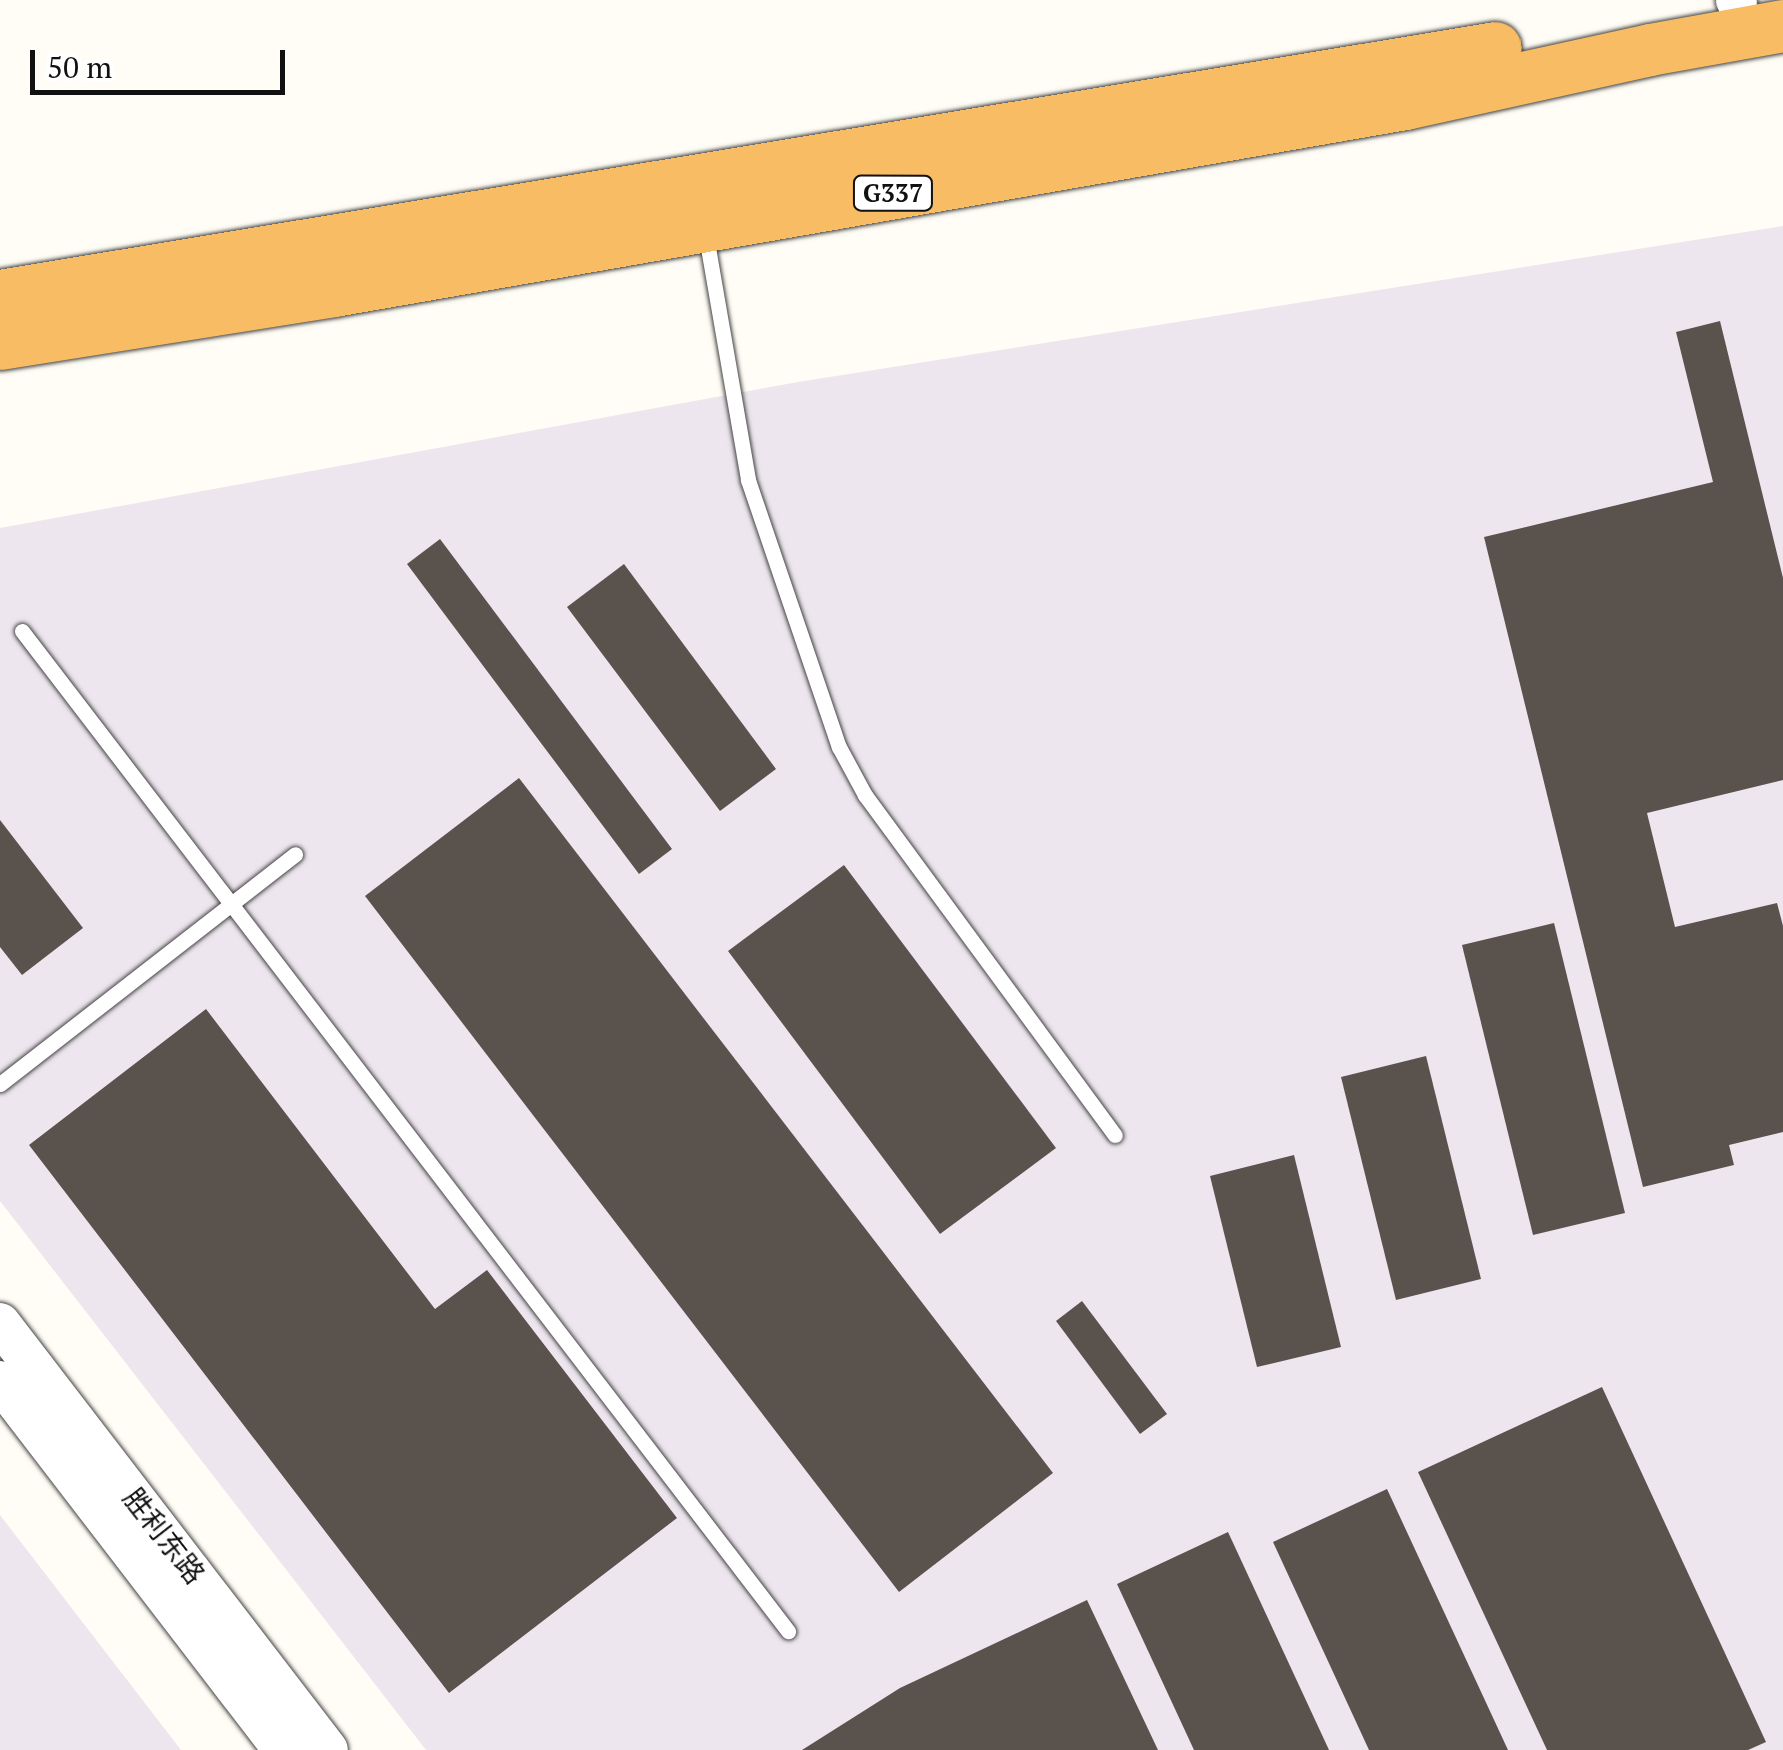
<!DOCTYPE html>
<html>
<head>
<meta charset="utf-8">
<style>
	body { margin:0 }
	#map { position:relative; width:1783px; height:1750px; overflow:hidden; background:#fffdf5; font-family:"PT Serif","Noto Sans SC",serif }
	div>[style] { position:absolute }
	.industrial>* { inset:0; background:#eee6ef }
	.building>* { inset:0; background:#5a524d }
	.roads { filter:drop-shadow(0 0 2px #444) drop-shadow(0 0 2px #444) }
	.service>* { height:15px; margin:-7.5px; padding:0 7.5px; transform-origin:7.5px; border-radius:7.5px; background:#fff }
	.tertiary>* { height:40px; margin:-20px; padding:0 20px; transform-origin:20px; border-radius:20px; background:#fff }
	.trunk>* { height:52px; margin:-26px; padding:0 26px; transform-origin:26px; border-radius:26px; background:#f7bc64 }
	span { translate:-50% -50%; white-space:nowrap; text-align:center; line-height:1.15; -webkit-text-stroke:10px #fff; paint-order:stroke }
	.shield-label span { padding:2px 8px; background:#fff; border:2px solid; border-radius:8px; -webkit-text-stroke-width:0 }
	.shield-label { font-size:25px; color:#111; font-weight:700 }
	.street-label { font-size:28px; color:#111 }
	.scale { position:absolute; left:30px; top:50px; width:255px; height:45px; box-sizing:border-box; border:5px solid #111; border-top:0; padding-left:12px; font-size:30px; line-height:35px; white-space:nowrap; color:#111; -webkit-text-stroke:8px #fff; paint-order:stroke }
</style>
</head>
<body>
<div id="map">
	<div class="industrial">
		<i style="clip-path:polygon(1783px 226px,1783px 1750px,426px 1750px,0 1201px,0 528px,798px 382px)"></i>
		<i style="clip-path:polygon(0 1515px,181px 1750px,0 1750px)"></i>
	</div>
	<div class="building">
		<i style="clip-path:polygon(1720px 321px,1783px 578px,1783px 780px,1647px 813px,1675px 927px,1777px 903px,1783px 926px,1783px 1132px,1729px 1145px,1734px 1165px,1643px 1187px,1484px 537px,1713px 482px,1676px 332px)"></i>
		<i style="clip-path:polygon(440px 539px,672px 849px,639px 874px,407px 564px)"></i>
		<i style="clip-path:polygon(624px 564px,776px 769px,720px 811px,567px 607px)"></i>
		<i style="clip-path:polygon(519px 778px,1053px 1473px,899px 1592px,365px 896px)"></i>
		<i style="clip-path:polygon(0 820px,83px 928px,22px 975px,0 947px)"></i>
		<i style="clip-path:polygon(844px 865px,1056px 1148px,940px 1234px,728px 951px)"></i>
		<i style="clip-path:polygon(1554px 923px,1625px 1213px,1533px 1235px,1462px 945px)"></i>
		<i style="clip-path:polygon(206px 1009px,435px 1309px,487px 1270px,677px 1518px,449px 1693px,29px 1145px)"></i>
		<i style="clip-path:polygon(1426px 1056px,1481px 1279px,1396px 1300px,1341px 1077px)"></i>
		<i style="clip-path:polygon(1294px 1155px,1341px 1347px,1257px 1367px,1210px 1176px)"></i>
		<i style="clip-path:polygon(1082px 1301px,1167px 1414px,1140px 1434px,1056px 1321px)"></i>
		<i style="clip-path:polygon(1602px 1387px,1766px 1742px,1748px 1750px,1547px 1750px,1418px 1472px)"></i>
		<i style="clip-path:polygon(1387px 1489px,1508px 1750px,1369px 1750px,1273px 1542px)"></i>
		<i style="clip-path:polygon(1228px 1532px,1329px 1750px,1194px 1750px,1117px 1584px)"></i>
		<i style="clip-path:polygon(1087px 1600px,1158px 1750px,802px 1750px,900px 1688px)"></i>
	</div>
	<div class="roads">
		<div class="service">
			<i style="left:706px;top:236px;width:248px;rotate:80.2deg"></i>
			<i style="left:748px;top:480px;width:282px;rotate:71.2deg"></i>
			<i style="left:839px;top:747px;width:55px;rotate:61.6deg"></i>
			<i style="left:865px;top:795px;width:422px;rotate:53.7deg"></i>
			<i style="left:22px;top:631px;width:1260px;rotate:52.55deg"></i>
			<i style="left:0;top:1084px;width:374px;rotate:-37.9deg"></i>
		</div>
		<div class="tertiary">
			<i style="left:1736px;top:0;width:2px;rotate:63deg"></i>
			<i style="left:0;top:1323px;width:538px;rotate:52.47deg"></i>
			<i style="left:0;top:1381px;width:465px;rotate:52.5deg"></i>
		</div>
		<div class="trunk">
			<i style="left:0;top:296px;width:1516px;rotate:-9.41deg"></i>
			<i style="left:0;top:344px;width:338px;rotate:-9deg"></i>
			<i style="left:334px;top:291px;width:1087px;rotate:-9.9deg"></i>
			<i style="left:1405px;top:104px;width:251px;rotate:-12.4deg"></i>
			<i style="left:1650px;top:50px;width:135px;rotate:-10.2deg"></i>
		</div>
	</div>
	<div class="shield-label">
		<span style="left:893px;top:193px">G337</span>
	</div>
	<div class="street-label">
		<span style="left:164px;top:1536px;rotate:52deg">胜利东路</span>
	</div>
	<div class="scale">50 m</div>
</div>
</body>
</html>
